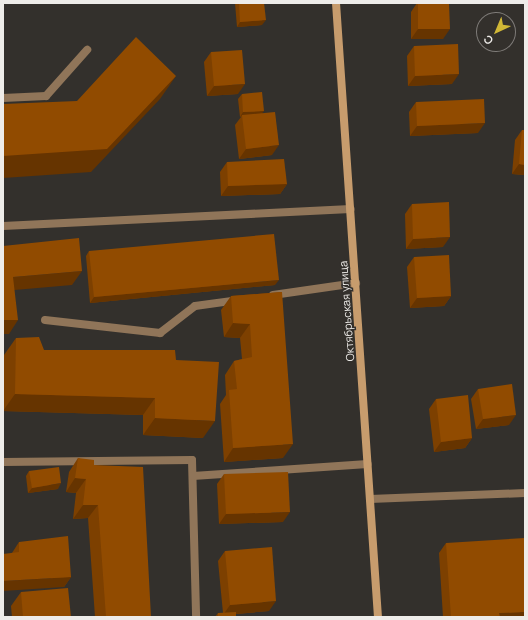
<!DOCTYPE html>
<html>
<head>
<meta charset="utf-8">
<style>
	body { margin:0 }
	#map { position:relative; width:528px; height:620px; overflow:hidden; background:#33302c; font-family:Manrope,sans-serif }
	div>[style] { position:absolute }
	.lane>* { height:8px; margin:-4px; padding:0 4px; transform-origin:4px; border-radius:4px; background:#907559 }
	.secondary>* { height:8px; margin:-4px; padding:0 4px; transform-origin:4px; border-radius:4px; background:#c79c6d }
	.wall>* { inset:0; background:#7d4000 }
	.shaded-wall>* { inset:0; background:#663400 }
	.building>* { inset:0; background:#914b00 }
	span { translate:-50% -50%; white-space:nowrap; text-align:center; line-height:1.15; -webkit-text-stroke:3px #33302c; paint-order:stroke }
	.street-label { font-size:11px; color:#eeece9 }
	.frame { position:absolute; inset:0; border:4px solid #eeece9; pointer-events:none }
	.north { position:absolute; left:476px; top:12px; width:40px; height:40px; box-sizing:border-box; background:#33302c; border:1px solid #7e7b78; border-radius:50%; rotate:224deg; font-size:11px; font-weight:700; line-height:16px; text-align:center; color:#eeece9 }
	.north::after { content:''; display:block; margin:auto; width:14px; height:18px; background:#d0b736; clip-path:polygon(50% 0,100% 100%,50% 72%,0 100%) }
</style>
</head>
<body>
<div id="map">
	<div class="lane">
		<i style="left:3px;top:98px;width:43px;rotate:-2.7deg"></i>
		<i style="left:46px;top:96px;width:62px;rotate:-48.3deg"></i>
		<i style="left:3px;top:226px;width:348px;rotate:-2.8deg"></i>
		<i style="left:273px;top:295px;width:84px;rotate:-8.2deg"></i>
		<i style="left:45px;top:320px;width:116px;rotate:6.4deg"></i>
		<i style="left:160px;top:333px;width:44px;rotate:-37.6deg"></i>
		<i style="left:195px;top:306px;width:43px;rotate:-7.9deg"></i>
		<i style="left:3px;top:462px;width:189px;rotate:-0.6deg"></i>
		<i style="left:192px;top:460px;width:157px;rotate:88.5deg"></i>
		<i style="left:193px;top:476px;width:175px;rotate:-3.9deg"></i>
		<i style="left:370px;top:499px;width:155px;rotate:-2.2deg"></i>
	</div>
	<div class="secondary">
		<i style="left:336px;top:3px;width:615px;rotate:86.09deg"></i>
	</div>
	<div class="wall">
		<i style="clip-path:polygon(235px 3px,264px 3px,262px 25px,237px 27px)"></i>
		<i style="clip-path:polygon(417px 3px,449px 3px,443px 39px,411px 39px,411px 12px)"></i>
		<i style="clip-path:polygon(414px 46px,452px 84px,408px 86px,407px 56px)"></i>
		<i style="clip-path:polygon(211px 52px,238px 94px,207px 96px,204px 62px)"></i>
		<i style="clip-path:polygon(242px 94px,262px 113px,272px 155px,239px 159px,235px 125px,241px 117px,240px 117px,238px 99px)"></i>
		<i style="clip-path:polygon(416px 102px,478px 133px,410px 136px,409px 112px)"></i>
		<i style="clip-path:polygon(522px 130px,525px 175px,512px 174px,515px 140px)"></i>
		<i style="clip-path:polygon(227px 162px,287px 184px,280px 194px,221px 196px,220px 172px)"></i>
		<i style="clip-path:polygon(412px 204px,443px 247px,406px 249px,405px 214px)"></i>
		<i style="clip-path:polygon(89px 251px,275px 285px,90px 303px,86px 256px)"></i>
		<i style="clip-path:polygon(414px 257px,451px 296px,444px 306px,410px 308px,407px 267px)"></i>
		<i style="clip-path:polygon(282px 292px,283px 458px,224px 462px,220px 404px,226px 395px,225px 375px,234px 361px,242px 359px,240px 338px,224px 337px,221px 310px,231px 296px)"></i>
		<i style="clip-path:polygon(16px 338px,44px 350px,176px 360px,203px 438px,143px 435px,143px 415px,3px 411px,4px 355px)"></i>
		<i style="clip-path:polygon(478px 389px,509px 425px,476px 429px,471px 399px)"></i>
		<i style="clip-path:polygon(436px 399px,472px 438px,465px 448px,434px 452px,429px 409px)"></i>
		<i style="clip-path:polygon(78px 458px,94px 465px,151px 617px,95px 617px,88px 518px,73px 519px,76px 493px,66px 492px,69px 472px)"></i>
		<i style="clip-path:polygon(29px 471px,58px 489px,28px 493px,26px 476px)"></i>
		<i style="clip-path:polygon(224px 474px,283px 522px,219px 524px,217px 484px)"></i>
		<i style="clip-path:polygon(19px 542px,71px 577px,64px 587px,12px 553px)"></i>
		<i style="clip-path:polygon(446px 543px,525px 617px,443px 617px,439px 553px)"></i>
		<i style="clip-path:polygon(225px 551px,269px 611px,236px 614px,236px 617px,215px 617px,218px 613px,223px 613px,218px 561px)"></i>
		<i style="clip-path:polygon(21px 592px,71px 617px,12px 617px,11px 606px)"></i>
	</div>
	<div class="shaded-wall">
		<i style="clip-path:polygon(266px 20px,262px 25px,237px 27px,240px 22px)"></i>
		<i style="clip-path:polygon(418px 29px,450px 29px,443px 39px,411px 39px)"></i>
		<i style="clip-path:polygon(459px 74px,452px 84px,408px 86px,415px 76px)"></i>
		<i style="clip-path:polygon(176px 76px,160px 99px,91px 172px,3px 178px,3px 156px)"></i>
		<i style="clip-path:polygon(245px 84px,238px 94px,207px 96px,214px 86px)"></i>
		<i style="clip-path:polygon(264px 111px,260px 116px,242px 115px,241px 117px,240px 117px,243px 112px)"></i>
		<i style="clip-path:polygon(485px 123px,478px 133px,410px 136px,417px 126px)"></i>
		<i style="clip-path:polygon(279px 145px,272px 155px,239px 159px,246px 149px)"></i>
		<i style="clip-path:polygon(519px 164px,525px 165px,525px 175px,512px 174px)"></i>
		<i style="clip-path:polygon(287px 184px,280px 194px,221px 196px,228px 186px)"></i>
		<i style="clip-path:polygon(450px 237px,443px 247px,406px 249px,413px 239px)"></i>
		<i style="clip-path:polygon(82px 271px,72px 285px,3px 291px,13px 277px)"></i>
		<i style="clip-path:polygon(279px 280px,275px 285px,90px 303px,94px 297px)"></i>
		<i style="clip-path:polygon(451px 296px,444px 306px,410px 308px,417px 298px)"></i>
		<i style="clip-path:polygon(3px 320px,18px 320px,9px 334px,3px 334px)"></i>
		<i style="clip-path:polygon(233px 323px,250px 324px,240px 338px,224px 337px)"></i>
		<i style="clip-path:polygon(15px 394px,155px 398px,143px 415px,3px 411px)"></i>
		<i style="clip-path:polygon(516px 415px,509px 425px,476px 429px,483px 419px)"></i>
		<i style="clip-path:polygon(155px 418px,215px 421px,203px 438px,143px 435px)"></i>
		<i style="clip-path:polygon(472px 438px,465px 448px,434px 452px,441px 442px)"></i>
		<i style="clip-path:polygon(293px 444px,283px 458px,224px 462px,233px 448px)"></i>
		<i style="clip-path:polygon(75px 478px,86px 479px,76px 493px,66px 492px)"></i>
		<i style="clip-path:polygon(61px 483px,58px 489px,28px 493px,32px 488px)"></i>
		<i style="clip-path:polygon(83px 505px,98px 505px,88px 518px,73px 519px)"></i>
		<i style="clip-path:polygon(290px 512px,283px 522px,219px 524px,226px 514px)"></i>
		<i style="clip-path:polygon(71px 577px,64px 587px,3px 591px,3px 581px)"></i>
		<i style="clip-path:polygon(276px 601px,269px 611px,223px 615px,230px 605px)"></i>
		<i style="clip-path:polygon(525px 612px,525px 617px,497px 617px,499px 613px)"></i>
	</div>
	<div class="building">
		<i style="clip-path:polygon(239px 3px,264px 3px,266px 20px,240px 22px)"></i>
		<i style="clip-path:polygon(418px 3px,449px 3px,450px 29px,418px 29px)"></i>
		<i style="clip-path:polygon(136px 37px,176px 76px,107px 149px,3px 156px,3px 104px,77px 101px)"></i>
		<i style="clip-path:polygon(458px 44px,459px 74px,415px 76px,414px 46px)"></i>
		<i style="clip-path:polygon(242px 50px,245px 84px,214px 86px,211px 52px)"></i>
		<i style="clip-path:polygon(262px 92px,264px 111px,243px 112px,242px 94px)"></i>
		<i style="clip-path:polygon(484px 99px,485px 123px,417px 126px,416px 102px)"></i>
		<i style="clip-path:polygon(275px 112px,279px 145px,246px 149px,242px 115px)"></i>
		<i style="clip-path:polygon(522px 130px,525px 130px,525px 165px,519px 164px)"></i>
		<i style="clip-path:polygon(284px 159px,287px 184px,228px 186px,227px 162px)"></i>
		<i style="clip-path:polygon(449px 202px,450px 237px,413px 239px,412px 204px)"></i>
		<i style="clip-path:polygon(274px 234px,279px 280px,94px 297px,89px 251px)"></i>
		<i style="clip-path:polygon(79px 238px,82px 271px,13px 277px,18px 320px,3px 320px,3px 246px)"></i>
		<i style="clip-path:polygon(449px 255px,451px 296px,417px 298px,414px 257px)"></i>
		<i style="clip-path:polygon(282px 292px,293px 444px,233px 448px,229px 390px,237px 389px,234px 361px,252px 357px,250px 324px,233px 323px,231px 296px)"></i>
		<i style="clip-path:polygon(39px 337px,44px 350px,175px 350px,176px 360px,219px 362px,215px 421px,155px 418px,155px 398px,15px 394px,16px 338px)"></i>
		<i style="clip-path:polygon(512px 384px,516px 415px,483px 419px,478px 389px)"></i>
		<i style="clip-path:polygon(468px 395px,472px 438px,441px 442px,436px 399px)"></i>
		<i style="clip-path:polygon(78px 458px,94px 460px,94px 465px,143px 467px,151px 617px,106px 617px,98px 505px,83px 505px,86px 479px,75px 478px)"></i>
		<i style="clip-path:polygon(59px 467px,61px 483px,32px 488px,29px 471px)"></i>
		<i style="clip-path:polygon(288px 472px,290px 512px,226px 514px,224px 474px)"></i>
		<i style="clip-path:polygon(68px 536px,71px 577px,3px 581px,3px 554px,19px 552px,19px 542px)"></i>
		<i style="clip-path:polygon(525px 538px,525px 612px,499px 613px,500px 617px,451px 617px,446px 543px)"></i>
		<i style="clip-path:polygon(272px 547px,276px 601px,230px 605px,225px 551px)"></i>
		<i style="clip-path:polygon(68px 588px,71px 617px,23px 617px,21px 592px)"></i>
		<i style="clip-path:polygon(236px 612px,236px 617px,218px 617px,218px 613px)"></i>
	</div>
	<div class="street-label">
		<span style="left:347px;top:311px;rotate:-94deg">Октябрьская улица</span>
	</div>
	<div class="frame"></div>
	<div class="north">С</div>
</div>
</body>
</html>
